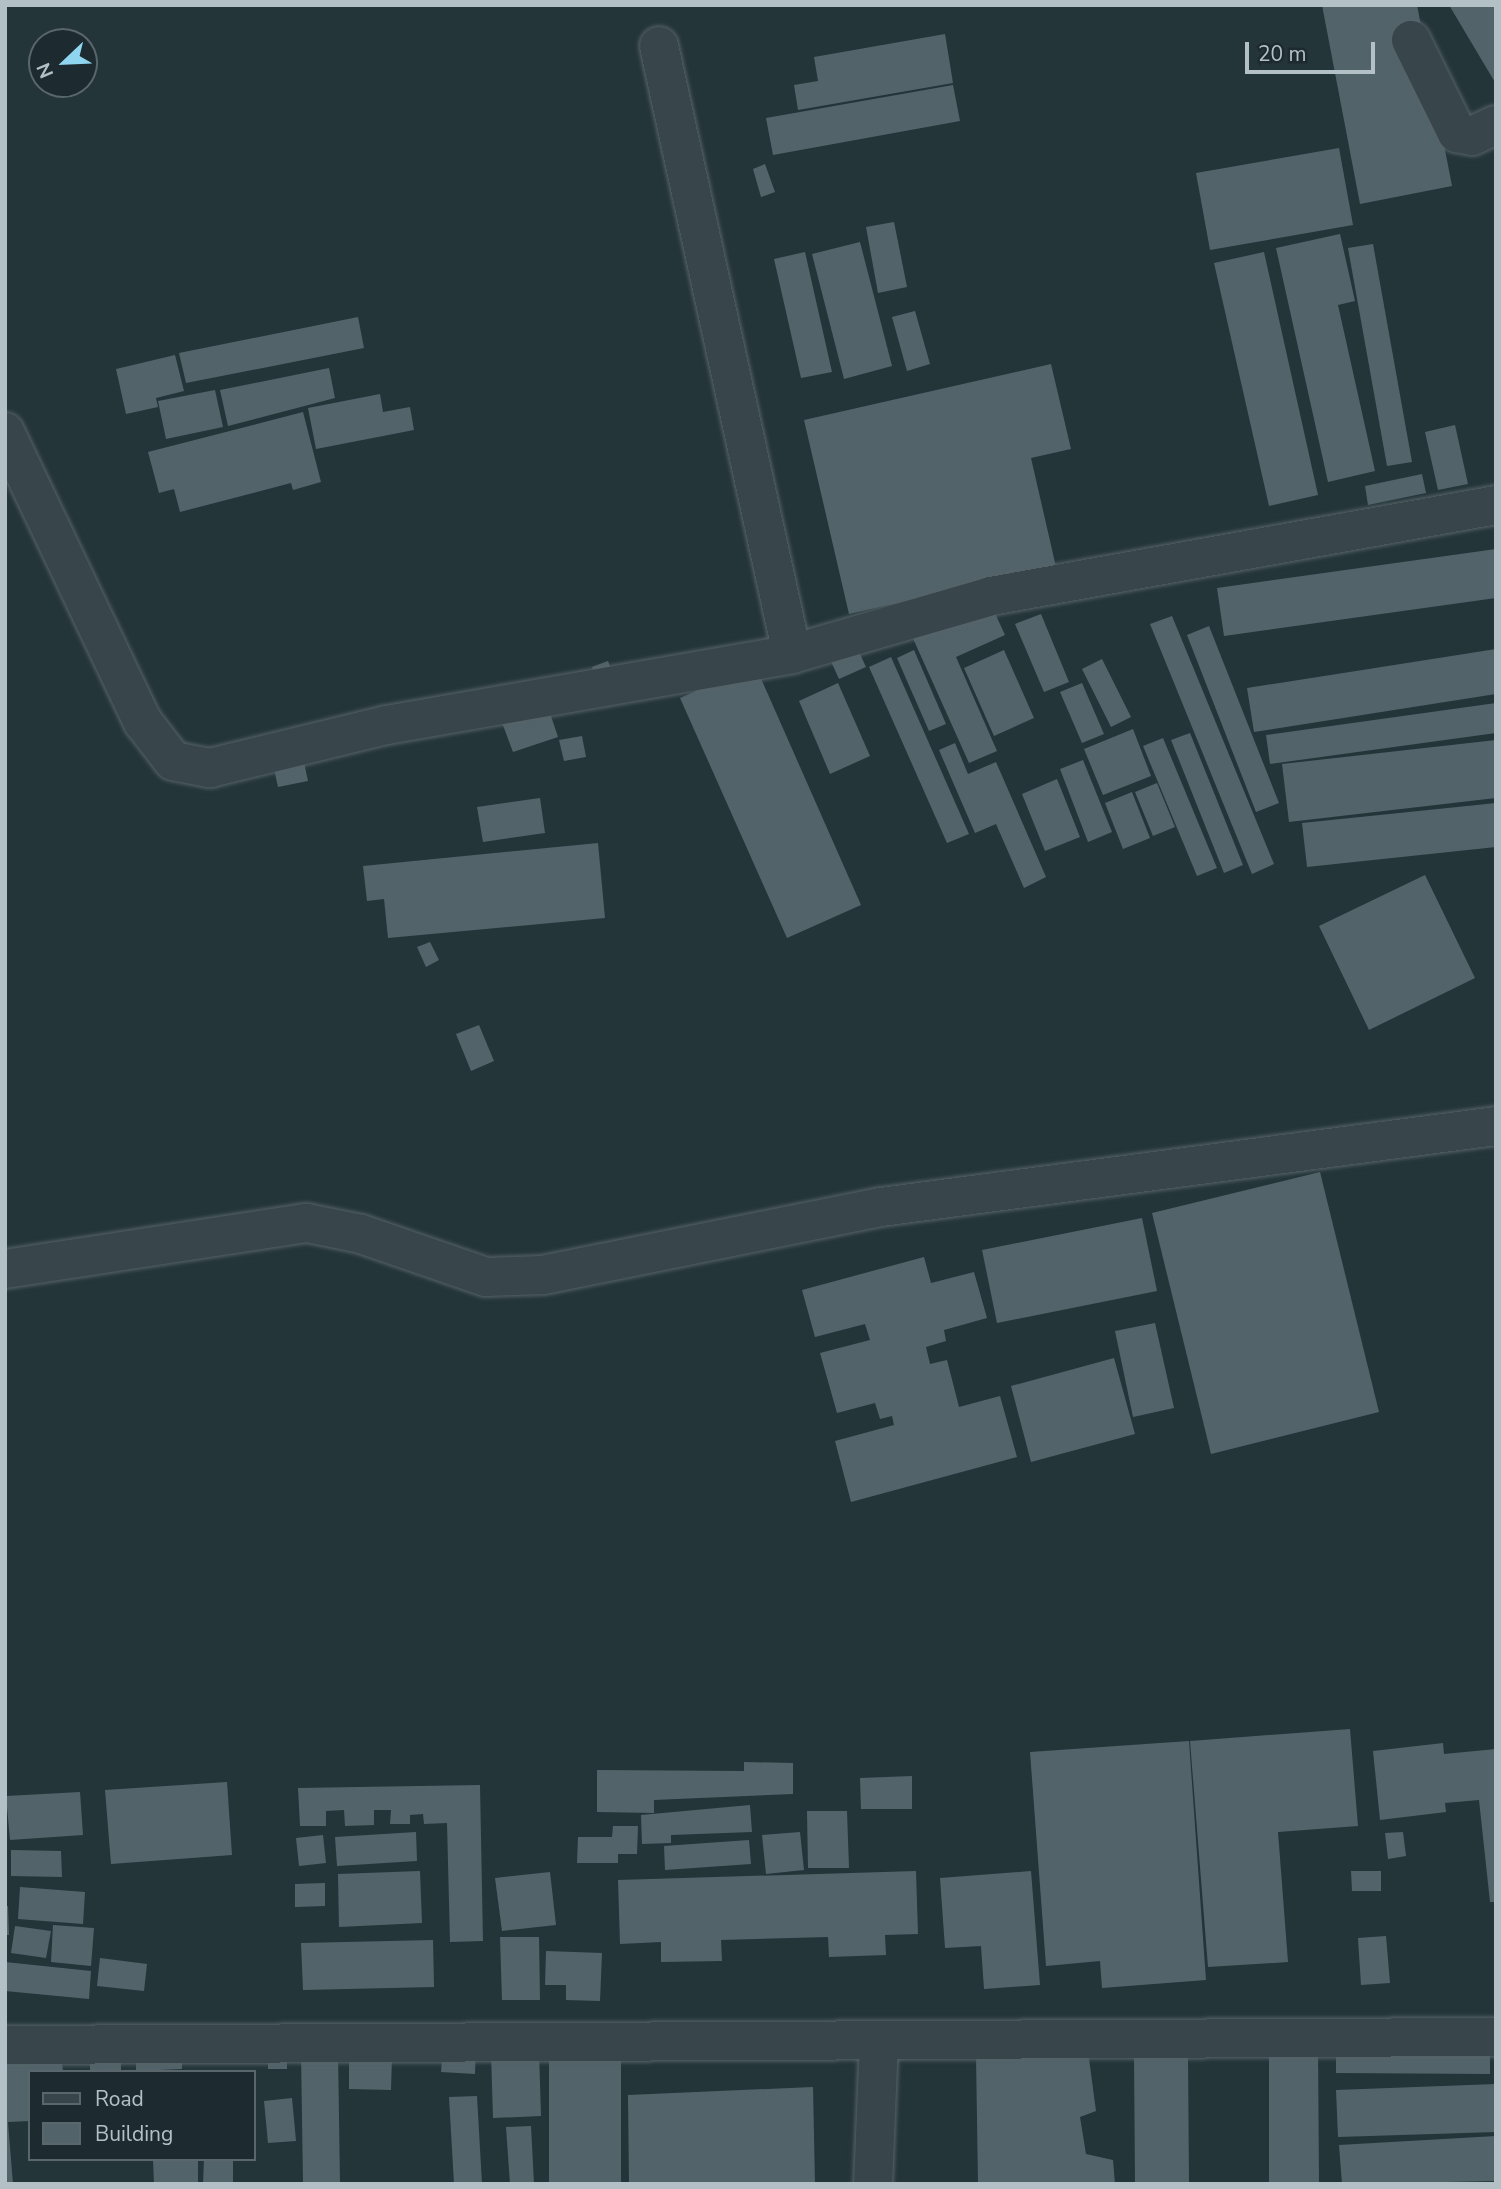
<!DOCTYPE html>
<html>
<head>
<meta charset="utf-8">
<style>
	body { margin:0 }
	#map { position:relative; width:1501px; height:2189px; overflow:hidden; background:#243539; font-family:"Nunito Sans",sans-serif }
	div>[style] { position:absolute }
	.building>* { inset:0; background:#52646a }
	.roads { filter:drop-shadow(0 0 2px #566368) drop-shadow(0 0 2px #566368) }
	.minor>* { height:38px; margin:-19px; padding:0 19px; transform-origin:19px; border-radius:19px; background:#38454a }
	span { translate:-50% -50%; white-space:nowrap; text-align:center; line-height:1.15; -webkit-text-stroke:5px #1d2a2f; paint-order:stroke }
	.frame { position:absolute; inset:0; border:7px solid #b3c1c6; pointer-events:none }
	.legend { position:absolute; left:28px; top:2070px; width:228px; height:91px; box-sizing:border-box; background:#1d2a2f; border:2px solid #59666b; margin:0; padding:9px 12px; list-style:none; font-size:21px; color:#b3c1c6 }
	.legend li { display:flex; align-items:center; gap:14px; height:35px }
	.legend b { width:35px; border:2px solid #59666b }
	.north { position:absolute; left:28px; top:28px; width:70px; height:70px; box-sizing:border-box; background:#1d2a2f; border:2px solid #59666b; border-radius:50%; rotate:247deg; font-size:19px; font-weight:700; line-height:28px; text-align:center; color:#b3c1c6 }
	.north::after { content:''; display:block; margin:auto; width:24px; height:32px; background:#8fd5ef; clip-path:polygon(50% 0,100% 100%,50% 72%,0 100%) }
	.scale { position:absolute; left:1245px; top:42px; width:130px; height:32px; box-sizing:border-box; border:4px solid #b3c1c6; border-top:0; padding-left:9px; font-size:21px; line-height:24px; white-space:nowrap; color:#b3c1c6; -webkit-text-stroke:5px #1d2a2f; paint-order:stroke }
</style>
</head>
<body>
<div id="map">
	<div class="building">
		<i style="clip-path:polygon(1322px 5px,1417px 5px,1452px 186px,1360px 204px)"></i>
		<i style="clip-path:polygon(1449px 5px,1496px 5px,1496px 84px)"></i>
		<i style="clip-path:polygon(945px 34px,953px 83px,798px 110px,794px 85px,818px 81px,814px 57px)"></i>
		<i style="clip-path:polygon(953px 85px,960px 121px,773px 155px,766px 118px)"></i>
		<i style="clip-path:polygon(1339px 148px,1353px 225px,1210px 250px,1196px 173px)"></i>
		<i style="clip-path:polygon(765px 164px,775px 192px,761px 197px,753px 169px)"></i>
		<i style="clip-path:polygon(894px 222px,907px 287px,878px 293px,866px 227px)"></i>
		<i style="clip-path:polygon(1340px 234px,1355px 301px,1338px 305px,1375px 471px,1328px 482px,1276px 248px)"></i>
		<i style="clip-path:polygon(860px 242px,892px 366px,844px 379px,812px 254px)"></i>
		<i style="clip-path:polygon(1373px 244px,1412px 462px,1387px 466px,1348px 248px)"></i>
		<i style="clip-path:polygon(805px 252px,832px 372px,801px 378px,774px 259px)"></i>
		<i style="clip-path:polygon(1264px 252px,1318px 495px,1269px 506px,1214px 263px)"></i>
		<i style="clip-path:polygon(915px 311px,930px 364px,907px 371px,892px 317px)"></i>
		<i style="clip-path:polygon(358px 317px,364px 348px,186px 383px,179px 353px)"></i>
		<i style="clip-path:polygon(175px 355px,184px 391px,156px 398px,158px 407px,126px 414px,116px 369px)"></i>
		<i style="clip-path:polygon(1051px 364px,1071px 449px,1031px 458px,1056px 567px,849px 614px,804px 420px)"></i>
		<i style="clip-path:polygon(329px 368px,335px 398px,228px 426px,220px 390px)"></i>
		<i style="clip-path:polygon(215px 390px,223px 427px,166px 439px,158px 401px)"></i>
		<i style="clip-path:polygon(380px 394px,383px 412px,410px 407px,414px 430px,316px 449px,308px 408px)"></i>
		<i style="clip-path:polygon(303px 412px,321px 482px,293px 490px,291px 483px,180px 512px,174px 489px,159px 493px,148px 452px)"></i>
		<i style="clip-path:polygon(1455px 425px,1468px 484px,1438px 490px,1425px 432px)"></i>
		<i style="clip-path:polygon(1422px 474px,1426px 493px,1368px 505px,1365px 486px)"></i>
		<i style="clip-path:polygon(1496px 549px,1496px 598px,1224px 636px,1217px 588px)"></i>
		<i style="clip-path:polygon(989px 600px,1005px 635px,956px 657px,997px 751px,969px 763px,911px 634px)"></i>
		<i style="clip-path:polygon(1041px 614px,1069px 682px,1044px 692px,1015px 624px)"></i>
		<i style="clip-path:polygon(1172px 616px,1274px 864px,1252px 874px,1150px 624px)"></i>
		<i style="clip-path:polygon(1209px 626px,1279px 803px,1256px 812px,1187px 635px)"></i>
		<i style="clip-path:polygon(855px 643px,866px 667px,839px 679px,828px 655px)"></i>
		<i style="clip-path:polygon(1496px 649px,1496px 694px,1254px 732px,1247px 688px)"></i>
		<i style="clip-path:polygon(914px 650px,946px 724px,929px 731px,897px 658px)"></i>
		<i style="clip-path:polygon(1004px 650px,1034px 718px,994px 736px,964px 668px)"></i>
		<i style="clip-path:polygon(891px 657px,969px 834px,947px 843px,869px 667px)"></i>
		<i style="clip-path:polygon(1102px 659px,1131px 717px,1111px 727px,1082px 669px)"></i>
		<i style="clip-path:polygon(608px 661px,613px 674px,597px 680px,592px 667px)"></i>
		<i style="clip-path:polygon(755px 665px,861px 905px,787px 938px,680px 698px)"></i>
		<i style="clip-path:polygon(838px 683px,870px 756px,830px 774px,799px 701px)"></i>
		<i style="clip-path:polygon(1082px 683px,1104px 734px,1082px 743px,1060px 692px)"></i>
		<i style="clip-path:polygon(1496px 703px,1496px 733px,1270px 764px,1266px 735px)"></i>
		<i style="clip-path:polygon(547px 704px,558px 737px,513px 752px,501px 720px)"></i>
		<i style="clip-path:polygon(1133px 729px,1151px 776px,1103px 795px,1084px 749px)"></i>
		<i style="clip-path:polygon(1190px 733px,1243px 865px,1224px 873px,1171px 740px)"></i>
		<i style="clip-path:polygon(582px 736px,586px 757px,564px 761px,559px 740px)"></i>
		<i style="clip-path:polygon(1163px 738px,1217px 868px,1197px 876px,1143px 746px)"></i>
		<i style="clip-path:polygon(1496px 740px,1496px 798px,1289px 822px,1282px 764px)"></i>
		<i style="clip-path:polygon(955px 743px,968px 774px,996px 762px,1046px 877px,1024px 888px,996px 824px,975px 833px,939px 750px)"></i>
		<i style="clip-path:polygon(302px 753px,308px 781px,278px 787px,272px 760px)"></i>
		<i style="clip-path:polygon(1083px 760px,1112px 832px,1088px 842px,1060px 769px)"></i>
		<i style="clip-path:polygon(1057px 779px,1080px 837px,1045px 851px,1022px 794px)"></i>
		<i style="clip-path:polygon(1157px 783px,1175px 827px,1153px 836px,1135px 792px)"></i>
		<i style="clip-path:polygon(1132px 792px,1150px 838px,1123px 849px,1105px 803px)"></i>
		<i style="clip-path:polygon(540px 798px,545px 833px,483px 842px,477px 807px)"></i>
		<i style="clip-path:polygon(1496px 803px,1496px 847px,1307px 867px,1302px 823px)"></i>
		<i style="clip-path:polygon(598px 843px,605px 918px,388px 938px,384px 899px,367px 901px,363px 866px)"></i>
		<i style="clip-path:polygon(1425px 875px,1475px 978px,1369px 1030px,1319px 926px)"></i>
		<i style="clip-path:polygon(430px 942px,439px 960px,426px 967px,417px 947px)"></i>
		<i style="clip-path:polygon(479px 1025px,494px 1061px,471px 1071px,456px 1034px)"></i>
		<i style="clip-path:polygon(1320px 1172px,1379px 1412px,1211px 1454px,1152px 1213px)"></i>
		<i style="clip-path:polygon(1142px 1218px,1157px 1291px,997px 1323px,982px 1250px)"></i>
		<i style="clip-path:polygon(924px 1257px,931px 1283px,974px 1272px,987px 1318px,944px 1330px,946px 1341px,926px 1347px,930px 1364px,947px 1360px,959px 1407px,1000px 1396px,1017px 1457px,851px 1502px,835px 1441px,894px 1425px,892px 1416px,880px 1419px,875px 1403px,837px 1413px,820px 1353px,870px 1340px,865px 1324px,815px 1337px,802px 1290px)"></i>
		<i style="clip-path:polygon(1155px 1323px,1174px 1408px,1133px 1417px,1115px 1331px)"></i>
		<i style="clip-path:polygon(1114px 1358px,1135px 1434px,1031px 1462px,1011px 1386px)"></i>
		<i style="clip-path:polygon(1350px 1729px,1358px 1826px,1278px 1832px,1288px 1962px,1208px 1967px,1190px 1741px)"></i>
		<i style="clip-path:polygon(1189px 1741px,1206px 1980px,1102px 1988px,1100px 1961px,1046px 1966px,1030px 1752px)"></i>
		<i style="clip-path:polygon(1443px 1743px,1444px 1754px,1496px 1749px,1496px 1902px,1490px 1902px,1479px 1800px,1445px 1803px,1446px 1812px,1380px 1820px,1373px 1751px)"></i>
		<i style="clip-path:polygon(744px 1762px,793px 1763px,793px 1794px,654px 1800px,654px 1813px,597px 1812px,597px 1770px,744px 1771px)"></i>
		<i style="clip-path:polygon(912px 1776px,912px 1809px,861px 1809px,860px 1778px)"></i>
		<i style="clip-path:polygon(227px 1782px,232px 1855px,111px 1864px,105px 1790px)"></i>
		<i style="clip-path:polygon(480px 1785px,483px 1941px,450px 1942px,447px 1823px,424px 1824px,423px 1814px,410px 1815px,410px 1824px,390px 1824px,391px 1810px,374px 1810px,374px 1825px,345px 1826px,344px 1810px,326px 1811px,326px 1826px,300px 1826px,298px 1788px)"></i>
		<i style="clip-path:polygon(80px 1792px,83px 1835px,10px 1840px,6px 1796px)"></i>
		<i style="clip-path:polygon(750px 1805px,752px 1832px,671px 1835px,671px 1843px,642px 1844px,641px 1815px)"></i>
		<i style="clip-path:polygon(807px 1811px,847px 1811px,849px 1868px,808px 1868px)"></i>
		<i style="clip-path:polygon(613px 1826px,638px 1826px,637px 1854px,618px 1854px,618px 1863px,577px 1863px,578px 1837px,612px 1837px)"></i>
		<i style="clip-path:polygon(416px 1832px,417px 1861px,337px 1866px,335px 1837px)"></i>
		<i style="clip-path:polygon(800px 1832px,804px 1870px,766px 1874px,762px 1835px)"></i>
		<i style="clip-path:polygon(1403px 1832px,1406px 1856px,1388px 1859px,1385px 1833px)"></i>
		<i style="clip-path:polygon(323px 1835px,326px 1863px,299px 1866px,296px 1838px)"></i>
		<i style="clip-path:polygon(749px 1840px,751px 1864px,665px 1870px,664px 1846px)"></i>
		<i style="clip-path:polygon(11px 1850px,61px 1851px,62px 1877px,11px 1876px)"></i>
		<i style="clip-path:polygon(420px 1871px,422px 1923px,339px 1927px,338px 1874px)"></i>
		<i style="clip-path:polygon(916px 1871px,918px 1934px,885px 1935px,886px 1955px,829px 1957px,828px 1937px,721px 1940px,722px 1961px,661px 1962px,661px 1942px,620px 1944px,618px 1880px)"></i>
		<i style="clip-path:polygon(1031px 1871px,1040px 1985px,984px 1989px,981px 1946px,945px 1948px,940px 1878px)"></i>
		<i style="clip-path:polygon(1351px 1871px,1381px 1871px,1381px 1891px,1352px 1891px)"></i>
		<i style="clip-path:polygon(550px 1872px,556px 1925px,502px 1931px,495px 1878px)"></i>
		<i style="clip-path:polygon(325px 1883px,325px 1906px,295px 1907px,295px 1884px)"></i>
		<i style="clip-path:polygon(20px 1887px,85px 1892px,83px 1924px,18px 1919px)"></i>
		<i style="clip-path:polygon(5px 1906px,8px 1906px,9px 1935px,5px 1935px)"></i>
		<i style="clip-path:polygon(53px 1925px,94px 1928px,91px 1966px,51px 1962px)"></i>
		<i style="clip-path:polygon(15px 1926px,51px 1931px,46px 1958px,11px 1953px)"></i>
		<i style="clip-path:polygon(1386px 1936px,1390px 1983px,1361px 1985px,1358px 1938px)"></i>
		<i style="clip-path:polygon(500px 1937px,539px 1937px,540px 2000px,502px 2000px)"></i>
		<i style="clip-path:polygon(433px 1940px,434px 1987px,303px 1990px,301px 1943px)"></i>
		<i style="clip-path:polygon(546px 1951px,602px 1953px,600px 2001px,566px 2000px,566px 1985px,545px 1985px)"></i>
		<i style="clip-path:polygon(100px 1958px,147px 1964px,144px 1991px,97px 1986px)"></i>
		<i style="clip-path:polygon(5px 1962px,91px 1971px,89px 1999px,5px 1991px)"></i>
		<i style="clip-path:polygon(1336px 2041px,1490px 2042px,1490px 2074px,1336px 2073px)"></i>
		<i style="clip-path:polygon(443px 2046px,476px 2048px,475px 2074px,441px 2072px)"></i>
		<i style="clip-path:polygon(1269px 2046px,1318px 2046px,1319px 2184px,1269px 2184px)"></i>
		<i style="clip-path:polygon(61px 2048px,63px 2072px,30px 2072px,30px 2121px,8px 2122px,13px 2184px,5px 2184px,5px 2052px)"></i>
		<i style="clip-path:polygon(268px 2050px,287px 2051px,287px 2069px,268px 2069px)"></i>
		<i style="clip-path:polygon(539px 2051px,541px 2116px,493px 2118px,491px 2053px)"></i>
		<i style="clip-path:polygon(1088px 2051px,1096px 2111px,1080px 2117px,1086px 2154px,1113px 2160px,1115px 2184px,978px 2184px,976px 2056px)"></i>
		<i style="clip-path:polygon(301px 2052px,338px 2052px,340px 2184px,303px 2184px)"></i>
		<i style="clip-path:polygon(549px 2054px,621px 2055px,621px 2184px,549px 2184px)"></i>
		<i style="clip-path:polygon(1134px 2054px,1188px 2054px,1189px 2184px,1135px 2184px)"></i>
		<i style="clip-path:polygon(90px 2056px,121px 2056px,121px 2072px,90px 2072px)"></i>
		<i style="clip-path:polygon(182px 2056px,182px 2069px,136px 2071px,136px 2058px)"></i>
		<i style="clip-path:polygon(349px 2056px,392px 2057px,391px 2090px,349px 2089px)"></i>
		<i style="clip-path:polygon(1496px 2084px,1496px 2132px,1338px 2137px,1336px 2090px)"></i>
		<i style="clip-path:polygon(813px 2087px,815px 2184px,629px 2184px,628px 2095px)"></i>
		<i style="clip-path:polygon(477px 2096px,482px 2184px,454px 2184px,449px 2097px)"></i>
		<i style="clip-path:polygon(292px 2098px,296px 2141px,268px 2143px,264px 2101px)"></i>
		<i style="clip-path:polygon(531px 2126px,534px 2184px,510px 2184px,506px 2127px)"></i>
		<i style="clip-path:polygon(1496px 2136px,1496px 2181px,1342px 2184px,1339px 2145px)"></i>
		<i style="clip-path:polygon(153px 2159px,198px 2159px,198px 2184px,154px 2184px)"></i>
		<i style="clip-path:polygon(204px 2159px,233px 2159px,233px 2184px,203px 2184px)"></i>
	</div>
	<div class="roads">
		<div class="minor">
			<i style="left:1411px;top:40px;width:104px;rotate:63.7deg"></i>
			<i style="left:1457px;top:133px;width:15px;rotate:11deg"></i>
			<i style="left:1472px;top:136px;width:26px;rotate:-25deg"></i>
			<i style="left:659px;top:46px;width:622px;rotate:77.66deg"></i>
			<i style="left:5px;top:432px;width:321px;rotate:64.6deg"></i>
			<i style="left:143px;top:722px;width:49px;rotate:52.4deg"></i>
			<i style="left:173px;top:761px;width:38px;rotate:11deg"></i>
			<i style="left:210px;top:768px;width:182px;rotate:-13.7deg"></i>
			<i style="left:387px;top:725px;width:411px;rotate:-9.9deg"></i>
			<i style="left:792px;top:654px;width:207px;rotate:-16.2deg"></i>
			<i style="left:991px;top:596px;width:513px;rotate:-10.21deg"></i>
			<i style="left:5px;top:1269px;width:305px;rotate:-8.7deg"></i>
			<i style="left:307px;top:1223px;width:55px;rotate:11.5deg"></i>
			<i style="left:361px;top:1234px;width:132px;rotate:19deg"></i>
			<i style="left:486px;top:1277px;width:57px;rotate:-2deg"></i>
			<i style="left:543px;top:1275px;width:345px;rotate:-11.4deg"></i>
			<i style="left:881px;top:1207px;width:620px;rotate:-7.5deg"></i>
			<i style="left:5px;top:2045px;width:1491px;rotate:-0.31deg"></i>
			<i style="left:873px;top:2184px;width:143px;rotate:-87.6deg"></i>
		</div>
	</div>
	<div class="frame"></div>
	<ul class="legend">
	<li><b style="height:9px;background:#38454a"></b>Road</li>
	<li><b style="height:19px;background:#52646a"></b>Building</li>
	</ul>
	<div class="north">N</div>
	<div class="scale">20 m</div>
</div>
</body>
</html>
